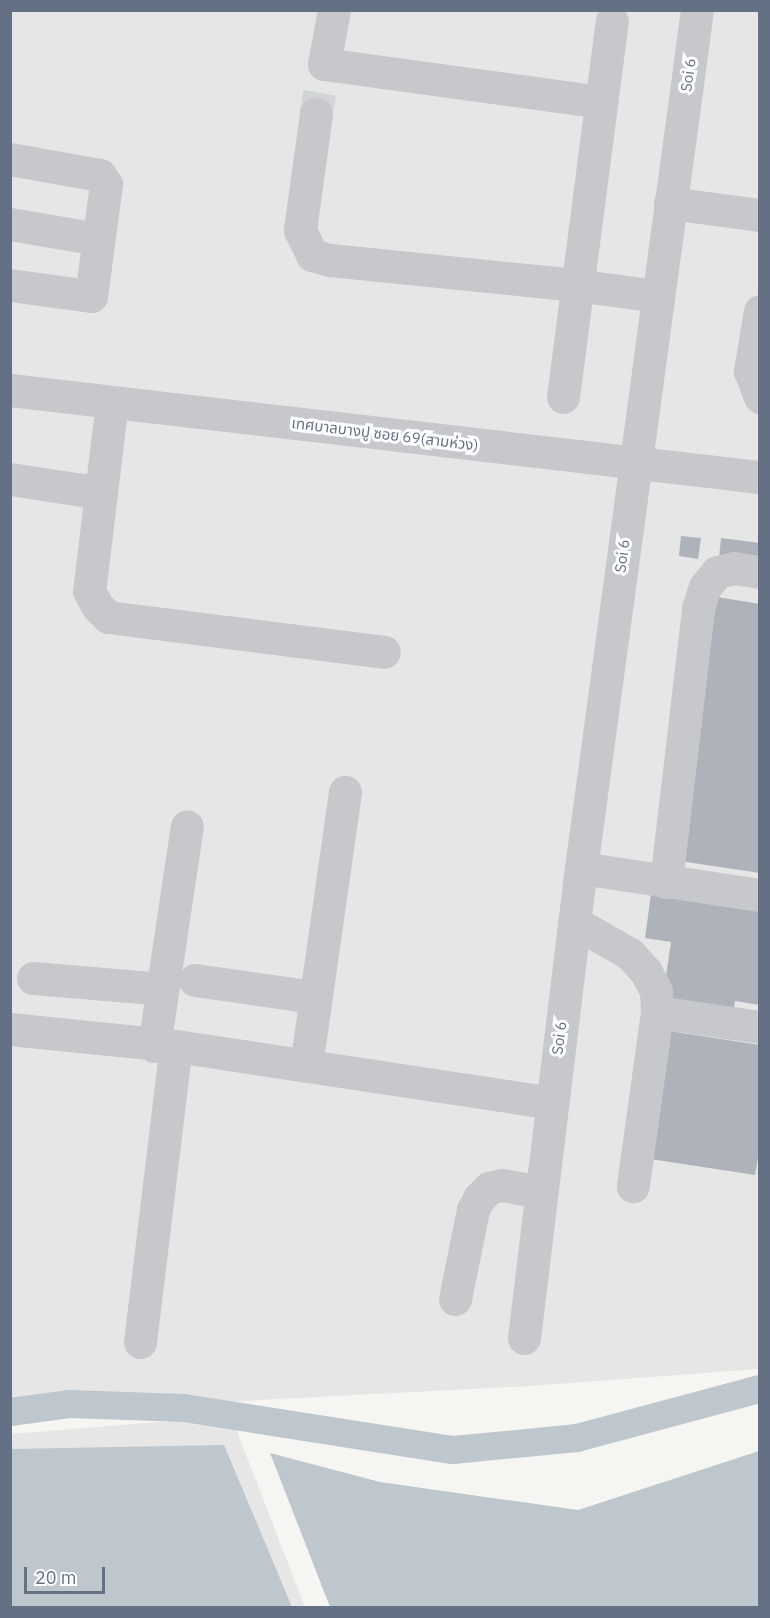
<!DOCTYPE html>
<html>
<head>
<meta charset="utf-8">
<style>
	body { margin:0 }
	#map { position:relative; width:770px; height:1618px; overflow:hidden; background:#f5f6f2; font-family:"IBM Plex Sans","Noto Sans Thai",sans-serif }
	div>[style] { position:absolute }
	.built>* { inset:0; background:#e6e6e6 }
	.water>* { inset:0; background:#bec7ce }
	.canal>* { height:28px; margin:-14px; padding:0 14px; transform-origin:14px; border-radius:14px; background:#bec7ce }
	.building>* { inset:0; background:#aeb3bb }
	.minor-tunnel>* { height:33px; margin-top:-16.5px; transform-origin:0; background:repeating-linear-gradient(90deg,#d1d5d6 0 33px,transparent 0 49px) }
	.minor>* { height:33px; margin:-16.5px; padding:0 16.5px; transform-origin:16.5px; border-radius:16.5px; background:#c6c8cc }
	span { translate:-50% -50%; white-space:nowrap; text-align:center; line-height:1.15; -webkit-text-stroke:6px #fff; paint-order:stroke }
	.street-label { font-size:15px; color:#647184 }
	.frame { position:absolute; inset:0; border:12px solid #647184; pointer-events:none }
	.scale { position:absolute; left:24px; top:1567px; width:81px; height:27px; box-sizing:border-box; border:3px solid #647184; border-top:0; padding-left:8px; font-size:18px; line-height:21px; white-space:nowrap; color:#647184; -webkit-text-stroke:4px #fff; paint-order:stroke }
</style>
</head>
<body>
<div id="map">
	<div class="built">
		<i style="clip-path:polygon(11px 11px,759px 11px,759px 1369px,530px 1386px,11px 1413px)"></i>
		<i style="clip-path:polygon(231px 1416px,305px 1607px,11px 1608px,11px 1434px)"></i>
	</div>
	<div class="water">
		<i style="clip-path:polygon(224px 1445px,292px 1607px,11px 1607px,11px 1449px)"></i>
		<i style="clip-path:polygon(759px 1451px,759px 1608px,330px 1607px,270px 1453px,380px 1482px,578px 1510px)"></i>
	</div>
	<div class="canal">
		<i style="left:10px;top:1412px;width:61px;rotate:-7.6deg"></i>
		<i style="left:70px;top:1404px;width:114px;rotate:2deg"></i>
		<i style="left:184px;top:1408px;width:272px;rotate:8.9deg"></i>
		<i style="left:453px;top:1450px;width:125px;rotate:-5.5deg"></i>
		<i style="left:577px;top:1438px;width:189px;rotate:-15deg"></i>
	</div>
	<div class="building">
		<i style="clip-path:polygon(681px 536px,701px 538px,698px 559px,679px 556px)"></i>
		<i style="clip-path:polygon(721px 538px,760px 543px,760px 563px,719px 558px)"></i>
		<i style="clip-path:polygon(711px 596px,760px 604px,760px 873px,673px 860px)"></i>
		<i style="clip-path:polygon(651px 894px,760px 910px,760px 1005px,735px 1001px,733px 1014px,662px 1003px,671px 942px,645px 938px)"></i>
		<i style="clip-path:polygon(669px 1031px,760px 1045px,760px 1146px,755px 1175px,650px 1159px)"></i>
	</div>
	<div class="minor-tunnel">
		<i style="left:316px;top:114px;width:22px;rotate:-80deg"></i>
	</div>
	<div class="minor">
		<i style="left:334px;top:10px;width:55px;rotate:100.5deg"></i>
		<i style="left:324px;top:64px;width:280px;rotate:7.8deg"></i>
		<i style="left:316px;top:114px;width:117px;rotate:97.9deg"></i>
		<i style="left:300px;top:230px;width:28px;rotate:64deg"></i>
		<i style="left:312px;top:255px;width:19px;rotate:16deg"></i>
		<i style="left:330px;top:260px;width:247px;rotate:5.8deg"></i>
		<i style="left:576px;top:285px;width:82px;rotate:7.7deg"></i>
		<i style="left:10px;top:159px;width:91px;rotate:10.1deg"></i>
		<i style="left:100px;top:175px;width:11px;rotate:56deg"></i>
		<i style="left:106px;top:184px;width:113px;rotate:97.6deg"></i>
		<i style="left:91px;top:296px;width:82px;rotate:-172.3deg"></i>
		<i style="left:670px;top:203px;width:91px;rotate:7.6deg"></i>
		<i style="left:10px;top:224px;width:89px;rotate:9.7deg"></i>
		<i style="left:760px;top:311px;width:61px;rotate:99.5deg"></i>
		<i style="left:750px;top:371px;width:28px;rotate:69deg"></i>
		<i style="left:10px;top:390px;width:755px;rotate:6.62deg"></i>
		<i style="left:563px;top:397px;width:379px;rotate:-82.6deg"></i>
		<i style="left:112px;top:402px;width:190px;rotate:96.9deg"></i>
		<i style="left:89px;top:591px;width:18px;rotate:61deg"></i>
		<i style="left:98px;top:607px;width:14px;rotate:45deg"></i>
		<i style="left:108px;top:617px;width:278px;rotate:7.2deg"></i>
		<i style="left:10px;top:479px;width:92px;rotate:8.7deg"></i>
		<i style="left:581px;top:868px;width:181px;rotate:8.6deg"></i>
		<i style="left:666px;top:882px;width:276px;rotate:-83.3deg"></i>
		<i style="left:698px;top:608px;width:22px;rotate:-72deg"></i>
		<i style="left:705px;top:587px;width:19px;rotate:-51deg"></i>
		<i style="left:717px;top:572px;width:17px;rotate:-13deg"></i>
		<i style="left:734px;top:568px;width:26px;rotate:9deg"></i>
		<i style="left:574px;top:922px;width:64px;rotate:29.7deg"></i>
		<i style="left:630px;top:954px;width:24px;rotate:48deg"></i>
		<i style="left:646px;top:972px;width:21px;rotate:62deg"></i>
		<i style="left:656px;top:991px;width:21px;rotate:87deg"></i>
		<i style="left:657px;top:1012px;width:176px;rotate:97.9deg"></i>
		<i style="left:33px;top:978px;width:130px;rotate:4.8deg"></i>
		<i style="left:195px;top:980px;width:121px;rotate:8.1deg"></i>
		<i style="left:657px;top:1012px;width:104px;rotate:8.3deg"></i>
		<i style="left:10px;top:1029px;width:167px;rotate:5.8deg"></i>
		<i style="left:176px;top:1046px;width:379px;rotate:8.6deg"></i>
		<i style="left:154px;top:1046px;width:222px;rotate:-81.5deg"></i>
		<i style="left:306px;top:1066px;width:277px;rotate:-81.9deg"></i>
		<i style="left:455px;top:1299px;width:91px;rotate:-78.6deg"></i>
		<i style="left:473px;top:1210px;width:13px;rotate:-63deg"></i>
		<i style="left:479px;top:1198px;width:14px;rotate:-45deg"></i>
		<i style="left:489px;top:1188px;width:13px;rotate:-13deg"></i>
		<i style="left:502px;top:1185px;width:40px;rotate:10deg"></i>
		<i style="left:524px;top:1338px;width:473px;rotate:-83.1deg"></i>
		<i style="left:581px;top:868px;width:866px;rotate:-82.3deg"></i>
		<i style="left:140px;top:1342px;width:298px;rotate:-83.1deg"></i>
	</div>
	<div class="street-label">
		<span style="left:688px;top:75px;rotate:-82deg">Soi 6</span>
		<span style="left:385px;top:434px;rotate:7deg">เทศบาลบางปู ซอย 69(สามห่วง)</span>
		<span style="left:622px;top:556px;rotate:-83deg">Soi 6</span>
		<span style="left:559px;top:1038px;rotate:-83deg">Soi 6</span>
	</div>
	<div class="frame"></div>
	<div class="scale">20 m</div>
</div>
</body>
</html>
